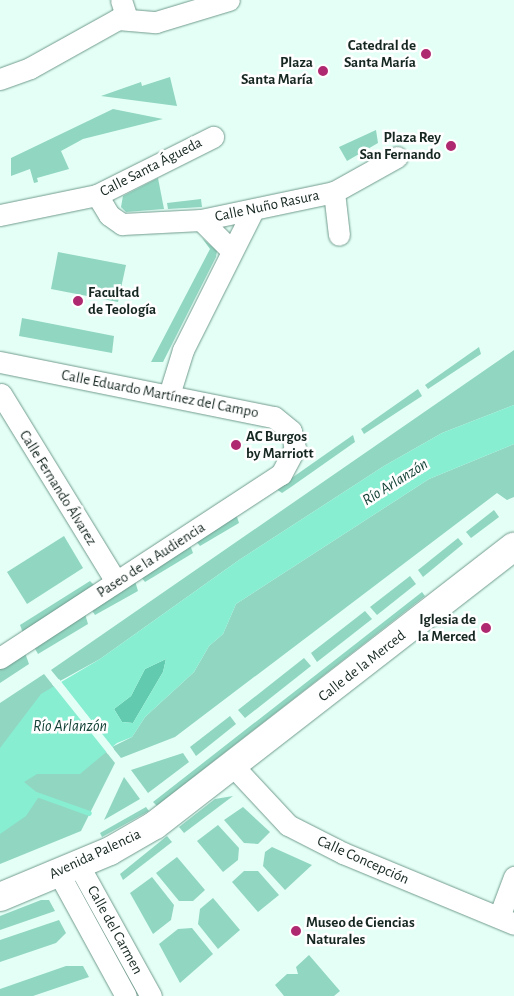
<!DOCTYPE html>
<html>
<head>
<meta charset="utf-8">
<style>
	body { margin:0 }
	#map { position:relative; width:514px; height:996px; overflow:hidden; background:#e4fff6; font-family:"Alegreya Sans",sans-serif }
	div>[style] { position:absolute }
	.green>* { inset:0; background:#91d6c1 }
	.forest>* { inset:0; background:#62caae }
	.water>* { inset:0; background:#87eed1 }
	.pier>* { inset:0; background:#e4fff6 }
	.stream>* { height:5px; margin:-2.5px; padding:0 2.5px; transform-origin:2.5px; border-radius:2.5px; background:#87eed1 }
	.roads { filter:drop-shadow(0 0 1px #719b8e) drop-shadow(0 0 1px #719b8e) }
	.minor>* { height:21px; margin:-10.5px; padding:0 10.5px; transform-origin:10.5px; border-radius:10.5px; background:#fff }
	.highway>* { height:28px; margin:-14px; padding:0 14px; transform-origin:14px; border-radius:14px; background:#fff }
	.dots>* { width:14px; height:14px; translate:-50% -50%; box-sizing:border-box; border:2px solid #fff; border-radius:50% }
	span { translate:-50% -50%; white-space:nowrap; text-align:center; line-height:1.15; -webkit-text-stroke:5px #fff; paint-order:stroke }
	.poi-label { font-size:15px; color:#162722; font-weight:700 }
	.right { translate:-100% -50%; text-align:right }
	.left { translate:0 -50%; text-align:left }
	.street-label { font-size:15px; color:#162722 }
	.water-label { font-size:16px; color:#144237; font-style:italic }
</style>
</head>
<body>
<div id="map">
	<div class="green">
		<i style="clip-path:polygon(170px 77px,177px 106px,101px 96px,141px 82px,142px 86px)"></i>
		<i style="clip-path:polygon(113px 109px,163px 119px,83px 139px,61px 151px,69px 169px,37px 178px,38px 182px,34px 183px,30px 169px,11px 176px,11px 158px)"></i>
		<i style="clip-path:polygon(376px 130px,378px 143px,347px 161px,339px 147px)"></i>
		<i style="clip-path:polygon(158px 178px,164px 209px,126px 212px,121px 207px,123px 196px)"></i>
		<i style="clip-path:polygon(201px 199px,202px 207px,168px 209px,167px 203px)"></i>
		<i style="clip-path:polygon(202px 238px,217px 251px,216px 257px,163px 362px,151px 362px,210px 249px)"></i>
		<i style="clip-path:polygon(58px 252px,126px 265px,118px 302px,51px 289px)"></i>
		<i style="clip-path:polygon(22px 318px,114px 336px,112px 353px,19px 336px)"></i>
		<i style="clip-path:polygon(479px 347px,481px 354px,428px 389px,425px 385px)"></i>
		<i style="clip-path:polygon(514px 350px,514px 405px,442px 433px,384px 466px,239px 560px,100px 659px,60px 681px,51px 670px)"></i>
		<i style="clip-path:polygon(418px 389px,422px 396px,364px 434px,361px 429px)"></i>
		<i style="clip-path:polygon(353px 435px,355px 442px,291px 487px,282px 493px,276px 489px)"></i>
		<i style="clip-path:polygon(514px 444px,514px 497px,507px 500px,497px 493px,175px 737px,121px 758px,112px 747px,132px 737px,145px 717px,194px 672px,209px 646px,223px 634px,236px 604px,429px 479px)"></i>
		<i style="clip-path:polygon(494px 510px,499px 517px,471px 538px,466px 532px)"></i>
		<i style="clip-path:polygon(236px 514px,239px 523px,200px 546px,196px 541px)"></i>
		<i style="clip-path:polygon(64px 536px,83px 568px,27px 604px,7px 572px)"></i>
		<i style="clip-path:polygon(458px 538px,463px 544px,423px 577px,418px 570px)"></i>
		<i style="clip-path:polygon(190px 545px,193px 553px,145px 582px,141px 577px)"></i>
		<i style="clip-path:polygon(410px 576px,416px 584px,377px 615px,370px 607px)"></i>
		<i style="clip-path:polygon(90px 581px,96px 587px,23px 633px,20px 625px)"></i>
		<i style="clip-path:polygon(135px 581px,138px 591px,95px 615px,91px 609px)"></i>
		<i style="clip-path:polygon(422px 592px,425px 596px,164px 800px,157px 806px,153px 802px)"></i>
		<i style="clip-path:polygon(365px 611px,372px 619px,317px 662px,311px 653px)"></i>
		<i style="clip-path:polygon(85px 614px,88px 624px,38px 654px,34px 647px)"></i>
		<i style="clip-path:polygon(25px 653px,29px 664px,0 683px,0 669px)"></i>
		<i style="clip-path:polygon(304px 658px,311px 666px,245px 718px,238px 710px)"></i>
		<i style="clip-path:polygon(44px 674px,115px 763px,81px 831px,0 864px,0 703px)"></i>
		<i style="clip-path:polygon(230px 716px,236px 724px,196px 756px,190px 747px)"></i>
		<i style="clip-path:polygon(183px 753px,189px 762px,148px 793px,131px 770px)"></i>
		<i style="clip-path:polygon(124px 777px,140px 799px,104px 820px)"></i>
		<i style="clip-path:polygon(233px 796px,184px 833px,179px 827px,215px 799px)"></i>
		<i style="clip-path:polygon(146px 807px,149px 811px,102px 837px,100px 833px)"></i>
		<i style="clip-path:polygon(243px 807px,270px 832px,258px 844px,244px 843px,224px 820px)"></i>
		<i style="clip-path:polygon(218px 825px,239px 848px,238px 860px,223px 872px,197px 841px)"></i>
		<i style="clip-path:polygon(167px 836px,172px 842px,123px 880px,120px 874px)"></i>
		<i style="clip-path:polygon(272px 847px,312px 865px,285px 890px,263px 866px,265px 852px)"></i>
		<i style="clip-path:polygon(177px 857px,205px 890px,193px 901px,179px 901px,156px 873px)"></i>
		<i style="clip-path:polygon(244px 871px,258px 871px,279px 895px,258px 912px,232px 882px)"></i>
		<i style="clip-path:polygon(152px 877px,174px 905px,171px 920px,153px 934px,130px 893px)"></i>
		<i style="clip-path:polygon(213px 898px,240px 930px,218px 949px,198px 924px,200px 909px)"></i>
		<i style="clip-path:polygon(41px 900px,49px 900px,55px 911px,0 930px,0 916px)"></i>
		<i style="clip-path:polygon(59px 920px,66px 933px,56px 943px,0 962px,0 940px)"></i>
		<i style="clip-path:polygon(192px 928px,213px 954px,180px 983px,159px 944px,178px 929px)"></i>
		<i style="clip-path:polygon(309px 955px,340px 991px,334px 996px,284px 996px,275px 985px,287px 974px,298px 974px,296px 967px)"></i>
		<i style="clip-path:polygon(66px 966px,83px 966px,89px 977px,33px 996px,0 996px,0 989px)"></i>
	</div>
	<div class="forest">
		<i style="clip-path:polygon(166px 659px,163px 672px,133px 723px,122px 722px,114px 709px,131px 696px,145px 669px)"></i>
	</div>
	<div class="water">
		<i style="clip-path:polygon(evenodd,514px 405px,514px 444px,429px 479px,236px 604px,223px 634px,209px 646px,194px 672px,145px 717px,132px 737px,117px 743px,80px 774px,37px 774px,24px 782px,40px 795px,26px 816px,0 834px,0 748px,41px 694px,100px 659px,239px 560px,384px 466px,442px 433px,514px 405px,166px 659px,163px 672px,133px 723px,122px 722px,114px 709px,131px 696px,145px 669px,166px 659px)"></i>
	</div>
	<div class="pier">
		<i style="clip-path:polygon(59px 679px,114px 749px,108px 754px,52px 684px)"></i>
	</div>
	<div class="stream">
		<i style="left:36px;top:794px;width:56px;rotate:19.7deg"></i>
	</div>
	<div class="roads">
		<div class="minor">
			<i style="left:121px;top:0;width:20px;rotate:72deg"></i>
			<i style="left:0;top:79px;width:32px;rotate:-20deg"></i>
			<i style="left:30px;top:68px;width:101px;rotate:-29.1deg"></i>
			<i style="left:118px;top:19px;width:38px;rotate:5deg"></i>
			<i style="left:156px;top:22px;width:76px;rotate:-16.8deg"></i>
			<i style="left:334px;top:192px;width:43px;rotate:83.4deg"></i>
			<i style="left:97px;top:195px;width:23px;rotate:59deg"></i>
			<i style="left:109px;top:215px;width:16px;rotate:35deg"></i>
			<i style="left:122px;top:224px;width:79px;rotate:-2.9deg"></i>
			<i style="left:201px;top:220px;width:136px;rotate:-11.9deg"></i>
			<i style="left:334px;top:192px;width:72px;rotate:-29.1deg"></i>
			<i style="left:0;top:215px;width:99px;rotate:-11.7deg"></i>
			<i style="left:97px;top:195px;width:130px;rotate:-26.6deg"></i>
			<i style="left:201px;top:220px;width:41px;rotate:45deg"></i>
			<i style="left:0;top:362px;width:279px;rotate:11.4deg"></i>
			<i style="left:274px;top:417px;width:22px;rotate:39deg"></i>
			<i style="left:291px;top:431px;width:17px;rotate:77deg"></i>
			<i style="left:295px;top:448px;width:30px;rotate:118deg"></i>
			<i style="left:281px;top:474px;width:336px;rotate:146.8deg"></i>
			<i style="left:1px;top:394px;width:220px;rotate:58.5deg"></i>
			<i style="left:169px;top:395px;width:47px;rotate:-72.7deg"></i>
			<i style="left:183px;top:350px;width:157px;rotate:-63.4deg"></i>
			<i style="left:233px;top:766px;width:81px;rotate:47deg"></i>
			<i style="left:288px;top:825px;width:62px;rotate:27deg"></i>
			<i style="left:343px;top:853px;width:185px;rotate:22.5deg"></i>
			<i style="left:78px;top:864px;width:151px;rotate:61.1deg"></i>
			<i style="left:58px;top:872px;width:141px;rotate:61.3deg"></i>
			<i style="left:499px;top:917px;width:43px;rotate:-69.4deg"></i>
		</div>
		<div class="highway">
			<i style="left:0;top:897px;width:119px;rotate:-22.7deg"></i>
			<i style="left:110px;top:851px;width:52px;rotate:-30deg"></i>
			<i style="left:155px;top:825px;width:454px;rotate:-37.8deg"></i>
		</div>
	</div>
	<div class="dots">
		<i style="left:426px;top:54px;background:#af2970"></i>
		<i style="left:323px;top:71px;background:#af2970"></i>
		<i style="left:451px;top:146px;background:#af2970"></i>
		<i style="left:78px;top:301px;background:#af2970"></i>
		<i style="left:236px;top:445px;background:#af2970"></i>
		<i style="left:486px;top:628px;background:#af2970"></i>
		<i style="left:296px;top:931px;background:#af2970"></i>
	</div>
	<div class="poi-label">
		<span class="right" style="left:416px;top:54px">Catedral de<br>Santa María</span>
		<span class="right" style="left:313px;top:71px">Plaza<br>Santa María</span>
		<span class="right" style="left:441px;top:146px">Plaza Rey<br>San Fernando</span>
		<span class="left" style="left:88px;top:301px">Facultad<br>de Teología</span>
		<span class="left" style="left:246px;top:445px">AC Burgos<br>by Marriott</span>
		<span class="right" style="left:476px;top:628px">Iglesia de<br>la Merced</span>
		<span class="left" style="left:306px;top:931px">Museo de Ciencias<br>Naturales</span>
	</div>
	<div class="street-label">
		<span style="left:151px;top:167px;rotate:-27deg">Calle Santa Águeda</span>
		<span style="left:267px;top:206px;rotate:-12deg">Calle Nuño Rasura</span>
		<span style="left:160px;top:394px;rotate:11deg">Calle Eduardo Martínez del Campo</span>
		<span style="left:58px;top:488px;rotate:58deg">Calle Fernando Álvarez</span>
		<span style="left:151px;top:560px;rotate:-33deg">Paseo de la Audiencia</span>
		<span style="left:362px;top:666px;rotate:-38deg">Calle de la Merced</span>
		<span style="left:95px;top:854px;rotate:-25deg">Avenida Palencia</span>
		<span style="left:363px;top:860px;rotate:24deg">Calle Concepción</span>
		<span style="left:115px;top:930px;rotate:61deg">Calle del Carmen</span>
	</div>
	<div class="water-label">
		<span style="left:395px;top:482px;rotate:-32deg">Río Arlanzón</span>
		<span style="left:70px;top:726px">Río Arlanzón</span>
	</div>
</div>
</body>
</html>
